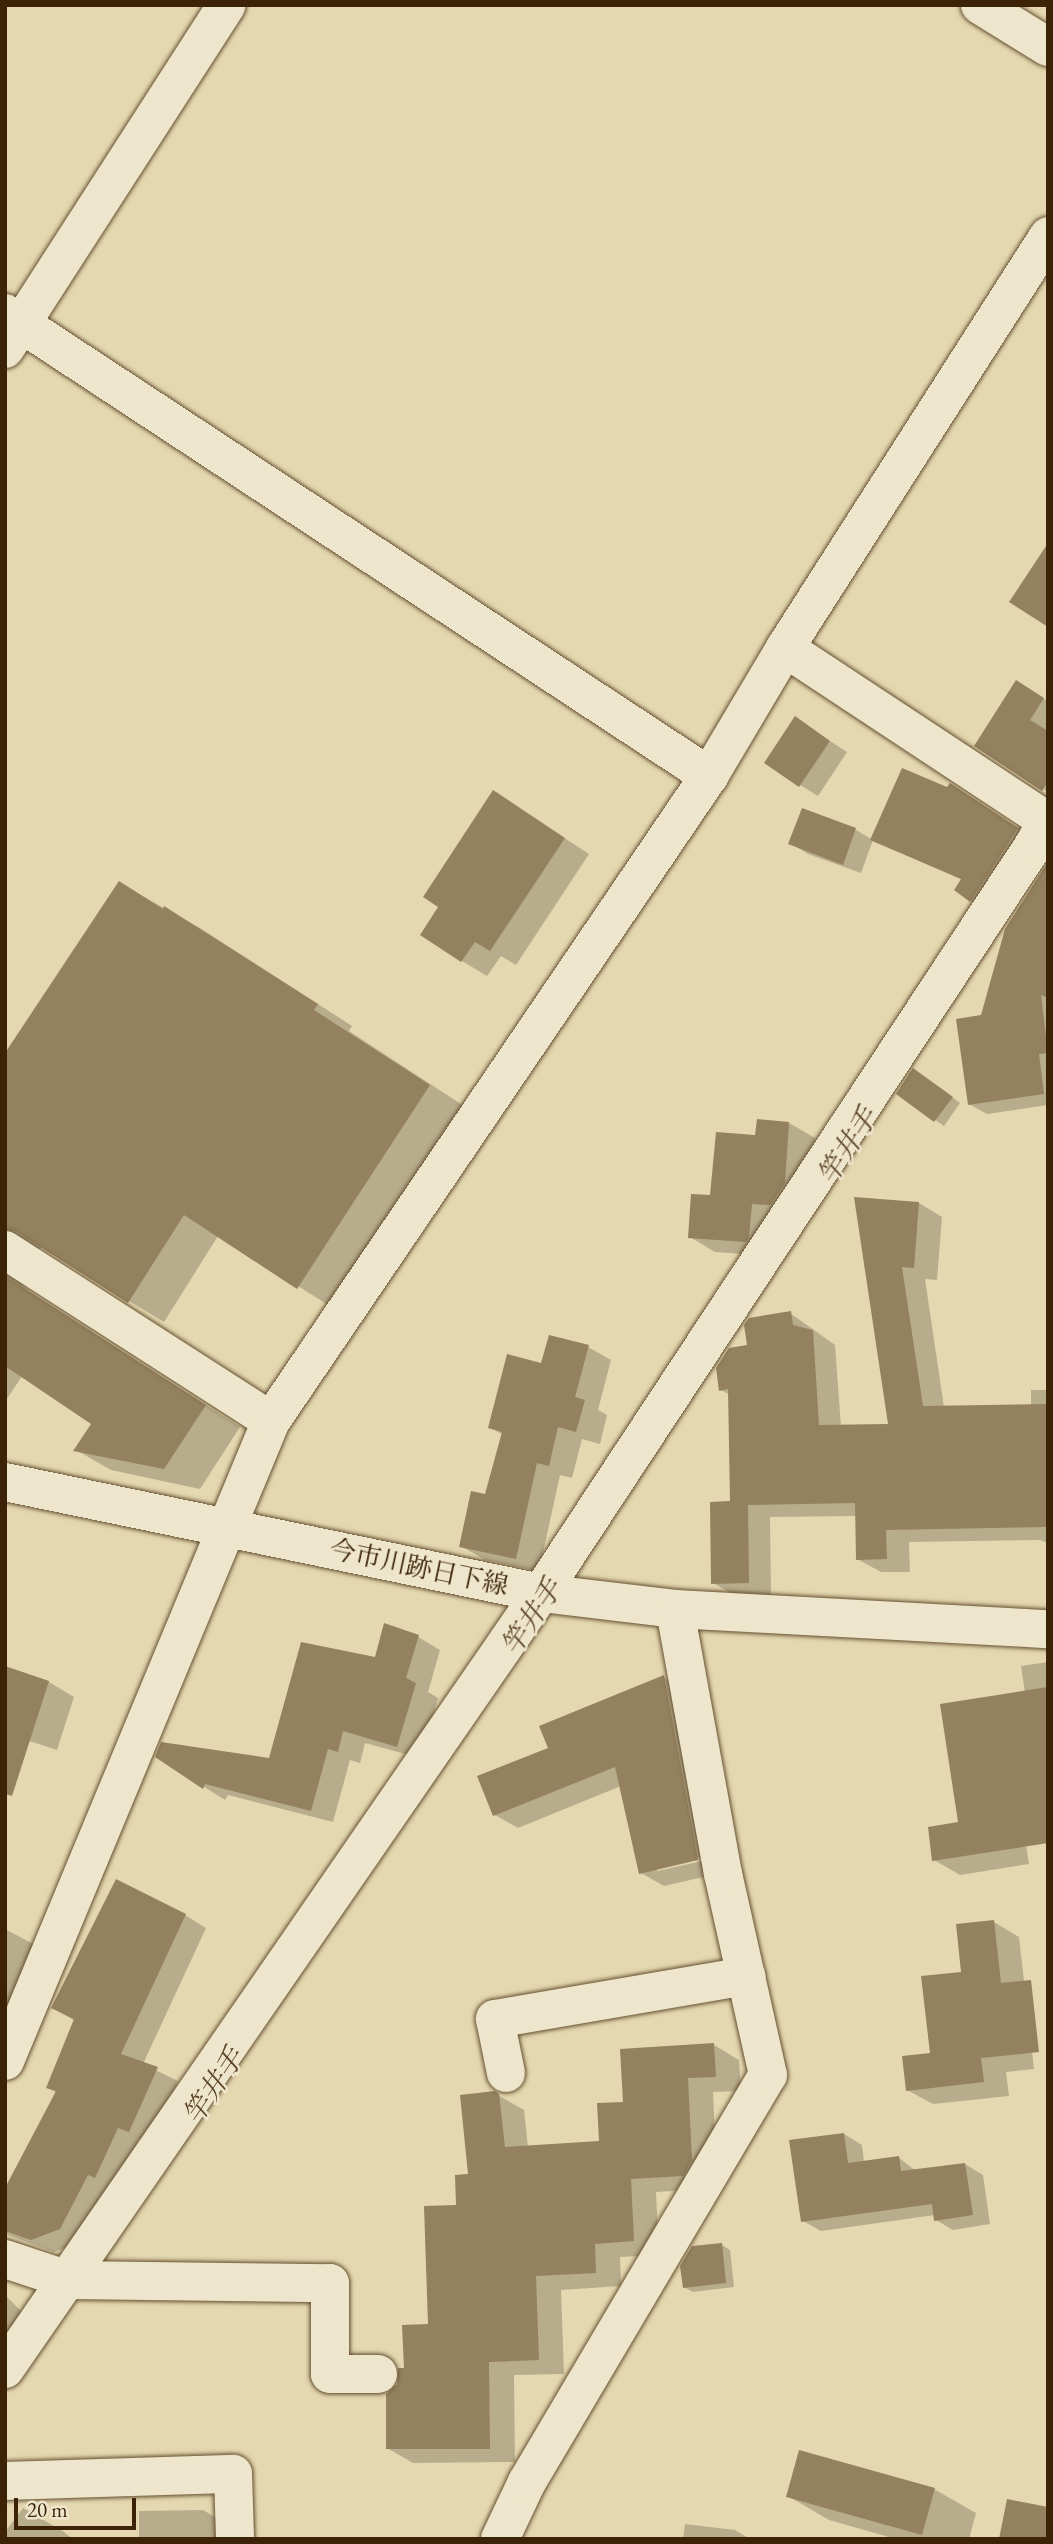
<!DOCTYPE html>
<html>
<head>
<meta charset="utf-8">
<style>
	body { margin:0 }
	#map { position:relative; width:1053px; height:2544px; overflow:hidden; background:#e5d8b0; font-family:"EB Garamond","Noto Serif JP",serif }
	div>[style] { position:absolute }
	.shadow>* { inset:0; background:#0003 }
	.building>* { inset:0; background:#94815f }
	.roads { filter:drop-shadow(0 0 2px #665031) drop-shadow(0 0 2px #665031) }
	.minor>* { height:38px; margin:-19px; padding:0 19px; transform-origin:19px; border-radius:19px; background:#eee6cc }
	.tertiary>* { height:38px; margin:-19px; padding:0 19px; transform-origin:19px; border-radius:19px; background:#eee6cc }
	span { translate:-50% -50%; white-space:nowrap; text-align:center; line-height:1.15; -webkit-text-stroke:5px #eee6cc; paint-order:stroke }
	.street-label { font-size:26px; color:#3c2207 }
	.water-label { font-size:28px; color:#5e4629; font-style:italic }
	.frame { position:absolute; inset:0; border:7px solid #3c2207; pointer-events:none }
	.scale { position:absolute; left:14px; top:2498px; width:122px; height:32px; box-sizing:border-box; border:4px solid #3c2207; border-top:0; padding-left:9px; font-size:21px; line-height:24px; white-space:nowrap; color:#3c2207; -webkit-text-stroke:5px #eee6cc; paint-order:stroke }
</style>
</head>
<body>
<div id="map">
	<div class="shadow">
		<i style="clip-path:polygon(1034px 693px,1048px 701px,1048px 792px,976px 746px)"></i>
		<i style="clip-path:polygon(796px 719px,847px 752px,818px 796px,800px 785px)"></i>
		<i style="clip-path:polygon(494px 792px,589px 854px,516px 965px,501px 956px,487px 976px,462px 961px,441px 907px)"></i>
		<i style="clip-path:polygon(968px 795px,1035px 839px,988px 911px,971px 901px,963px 880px,873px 840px,861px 873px,808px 854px,790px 843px,803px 810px,856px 830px,873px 840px)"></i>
		<i style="clip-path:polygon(1047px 868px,1048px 1105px,987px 1114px,969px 1104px,982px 1016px,1006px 930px)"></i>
		<i style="clip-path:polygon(119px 883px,200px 928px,352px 1026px,349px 1031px,464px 1106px,333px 1308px,218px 1236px,164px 1322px,42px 1248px,31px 1250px,21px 1283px,29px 1291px,240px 1427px,200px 1489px,111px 1470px,76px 1450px,93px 1424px,22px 1376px,5px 1402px,5px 1074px)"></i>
		<i style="clip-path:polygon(922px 1075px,960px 1103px,944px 1126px,898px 1094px)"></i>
		<i style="clip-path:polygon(789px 1123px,815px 1138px,810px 1198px,772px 1256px,715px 1252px,690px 1237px,711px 1197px,757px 1137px)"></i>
		<i style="clip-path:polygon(856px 1198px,919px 1203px,942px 1217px,937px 1280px,925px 1279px,944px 1407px,1031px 1406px,1031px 1390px,1048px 1390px,1048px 1543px,1040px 1540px,909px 1542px,910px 1572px,881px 1572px,857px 1559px,857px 1516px,770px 1517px,771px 1595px,736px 1596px,713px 1583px,732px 1503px,730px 1395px,721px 1390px,749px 1347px,790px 1313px,835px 1345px,841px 1427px,890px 1426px)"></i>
		<i style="clip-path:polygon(588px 1347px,611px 1360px,598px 1410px,607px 1415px,600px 1444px,582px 1439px,572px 1478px,560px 1475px,539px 1571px,485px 1560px,461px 1546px,487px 1496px,503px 1435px,490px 1427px,542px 1365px)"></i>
		<i style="clip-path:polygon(418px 1637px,440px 1650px,428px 1692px,438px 1698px,420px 1758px,365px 1743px,360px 1763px,350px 1760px,333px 1822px,228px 1795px,225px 1800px,157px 1757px,271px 1759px,376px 1659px)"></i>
		<i style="clip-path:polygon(1048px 1662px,1048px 1808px,1021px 1813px,1029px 1864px,960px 1875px,934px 1860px,960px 1824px,1025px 1693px,1021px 1666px)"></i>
		<i style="clip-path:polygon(5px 1668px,49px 1682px,74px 1697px,57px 1750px,5px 1733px)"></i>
		<i style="clip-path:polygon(evenodd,663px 1677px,686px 1691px,721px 1873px,664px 1886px,641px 1873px,621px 1786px,518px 1828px,495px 1815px,550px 1749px,663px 1677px,706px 1856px,707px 1860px,657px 1871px,657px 1868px,706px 1856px)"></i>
		<i style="clip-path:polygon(185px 1915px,206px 1928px,143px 2064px,178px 2081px,151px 2143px,139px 2139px,117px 2189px,82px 2241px,54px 2252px,8px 2235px,5px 2234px,5px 2189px,57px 2093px,48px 2088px,75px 2021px,53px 2008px)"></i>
		<i style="clip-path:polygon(994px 1922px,1019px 1937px,1034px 2069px,1006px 2072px,1009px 2096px,933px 2104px,907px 2090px,932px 2055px,963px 1973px)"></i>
		<i style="clip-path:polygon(5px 1929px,39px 1947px,5px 2065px)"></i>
		<i style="clip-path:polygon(714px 2045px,739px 2060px,741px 2091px,713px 2092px,717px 2175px,709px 2189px,656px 2192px,659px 2255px,620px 2257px,621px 2286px,561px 2290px,564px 2374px,514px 2375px,515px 2462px,413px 2463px,387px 2448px,399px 2385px,429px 2325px,458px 2206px,494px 2093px,524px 2110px,528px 2147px,601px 2143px,625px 2103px)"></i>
		<i style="clip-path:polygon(844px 2134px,862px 2145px,864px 2162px,898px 2157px,916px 2171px,965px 2164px,983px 2175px,990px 2224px,953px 2230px,936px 2220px,935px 2215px,821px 2231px,803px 2221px)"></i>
		<i style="clip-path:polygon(722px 2245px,730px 2250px,734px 2287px,693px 2292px,684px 2287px)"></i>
		<i style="clip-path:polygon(5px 2295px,34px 2324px,5px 2365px)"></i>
		<i style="clip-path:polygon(934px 2489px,976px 2513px,969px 2539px,896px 2539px,829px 2520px,788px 2496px)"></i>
		<i style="clip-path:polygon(23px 2508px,64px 2532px,73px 2539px,5px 2539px,5px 2532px)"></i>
		<i style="clip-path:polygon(203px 2510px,244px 2534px,244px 2539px,139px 2539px,139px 2511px)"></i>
		<i style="clip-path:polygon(685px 2524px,735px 2530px,750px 2539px,683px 2539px)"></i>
	</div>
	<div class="building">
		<i style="clip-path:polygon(1048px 543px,1048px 627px,1009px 602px)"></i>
		<i style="clip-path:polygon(1016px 680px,1044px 698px,1030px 720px,1048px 731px,1048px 781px,1042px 791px,974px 746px)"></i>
		<i style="clip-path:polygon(795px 716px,830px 741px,799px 787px,764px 763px)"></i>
		<i style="clip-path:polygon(902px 768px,947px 787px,950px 783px,1018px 828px,970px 902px,954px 890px,961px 879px,870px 840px)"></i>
		<i style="clip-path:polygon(493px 790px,565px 838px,490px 951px,475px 942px,461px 962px,420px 935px,438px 907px,423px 897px)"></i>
		<i style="clip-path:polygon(802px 808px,856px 828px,843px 865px,788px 844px)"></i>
		<i style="clip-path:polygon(1046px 865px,1048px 998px,1041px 995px,1048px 1053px,1039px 1054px,1044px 1094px,968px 1105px,956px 1019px,981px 1015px,1005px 929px)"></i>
		<i style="clip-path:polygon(119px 881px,163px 909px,164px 906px,318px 1004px,314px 1010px,430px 1085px,297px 1289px,184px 1215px,128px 1303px,17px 1232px,5px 1228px,5px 1053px)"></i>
		<i style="clip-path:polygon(913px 1068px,953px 1097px,934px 1122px,896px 1094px)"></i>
		<i style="clip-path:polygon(757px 1119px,789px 1122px,785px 1183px,770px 1205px,752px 1204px,749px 1237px,746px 1242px,688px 1238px,691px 1194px,710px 1195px,716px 1132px,755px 1135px)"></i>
		<i style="clip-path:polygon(854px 1197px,919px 1202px,914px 1268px,902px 1267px,923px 1406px,1048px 1404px,1048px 1527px,886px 1530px,887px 1559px,856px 1560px,855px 1503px,748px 1505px,749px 1583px,711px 1584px,710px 1502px,730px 1501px,728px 1389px,719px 1391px,716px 1368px,729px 1348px,747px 1345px,744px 1325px,749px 1318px,791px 1311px,793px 1325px,813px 1330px,819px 1425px,888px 1424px)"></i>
		<i style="clip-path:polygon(5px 1276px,206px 1405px,164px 1469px,73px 1451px,91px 1424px,5px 1366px)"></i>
		<i style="clip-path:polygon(549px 1335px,589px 1345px,575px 1397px,585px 1400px,576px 1432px,558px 1427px,549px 1466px,537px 1463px,516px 1559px,459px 1547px,471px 1491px,485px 1494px,502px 1432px,488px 1428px,507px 1354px,541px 1363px)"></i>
		<i style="clip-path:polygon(384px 1623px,419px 1635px,406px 1678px,416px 1683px,397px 1747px,343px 1731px,338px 1752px,328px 1749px,311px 1811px,205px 1784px,203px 1789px,155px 1757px,161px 1742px,269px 1758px,301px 1642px,375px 1657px)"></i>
		<i style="clip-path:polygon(5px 1666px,49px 1681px,12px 1796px,5px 1794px)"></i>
		<i style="clip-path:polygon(664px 1675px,698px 1860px,639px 1874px,615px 1767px,493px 1816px,477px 1776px,548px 1748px,539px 1726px)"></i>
		<i style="clip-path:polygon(1048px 1687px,1048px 1843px,932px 1861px,928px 1827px,958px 1822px,940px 1704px)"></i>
		<i style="clip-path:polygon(116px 1879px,186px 1914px,121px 2054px,158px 2067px,129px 2132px,118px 2128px,95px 2178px,88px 2175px,60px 2229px,31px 2240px,5px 2231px,5px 2188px,56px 2091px,46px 2088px,74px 2019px,51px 2008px)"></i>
		<i style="clip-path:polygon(994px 1920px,1001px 1983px,1031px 1980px,1039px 2052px,981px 2058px,984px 2082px,906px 2091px,902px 2056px,930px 2053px,921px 1976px,961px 1972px,956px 1924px)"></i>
		<i style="clip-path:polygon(714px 2043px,716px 2077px,688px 2078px,692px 2160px,683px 2176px,631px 2179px,634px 2241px,595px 2244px,596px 2273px,536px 2276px,539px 2360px,489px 2362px,490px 2449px,386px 2449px,386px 2394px,397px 2384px,398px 2368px,404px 2368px,402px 2325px,428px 2324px,424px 2206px,456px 2205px,455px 2175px,468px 2174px,460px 2095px,495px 2091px,499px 2094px,505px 2147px,599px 2141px,597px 2103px,623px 2102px,620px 2049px)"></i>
		<i style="clip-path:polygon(844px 2133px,848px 2163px,899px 2156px,901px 2171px,965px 2163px,973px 2215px,934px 2221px,932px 2204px,801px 2222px,789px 2140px)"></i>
		<i style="clip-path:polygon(722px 2243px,726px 2283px,683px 2288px,680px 2266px,692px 2246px)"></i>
		<i style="clip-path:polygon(799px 2450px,935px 2488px,922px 2535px,786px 2497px)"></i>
		<i style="clip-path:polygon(1007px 2499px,1048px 2507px,1048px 2539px,999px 2539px)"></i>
	</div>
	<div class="roads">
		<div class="minor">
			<i style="left:980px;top:5px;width:80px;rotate:31.7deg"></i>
			<i style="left:5px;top:313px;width:843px;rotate:33.33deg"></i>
			<i style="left:5px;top:349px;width:409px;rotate:-57.2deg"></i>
			<i style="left:785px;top:648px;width:489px;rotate:-57.4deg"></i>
			<i style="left:5px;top:1250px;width:316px;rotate:32.7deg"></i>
			<i style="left:5px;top:2061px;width:693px;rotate:-67.43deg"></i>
			<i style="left:271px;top:1421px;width:780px;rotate:-55.82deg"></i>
			<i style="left:709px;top:776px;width:149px;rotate:-59.3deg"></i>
			<i style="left:785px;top:648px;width:313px;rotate:33.4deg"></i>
			<i style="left:506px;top:2073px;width:55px;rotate:-101.5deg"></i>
			<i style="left:495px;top:2019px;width:255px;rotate:-9.7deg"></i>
			<i style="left:5px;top:2259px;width:66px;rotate:18.4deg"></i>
			<i style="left:68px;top:2280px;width:262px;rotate:0.7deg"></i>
			<i style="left:330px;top:2283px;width:91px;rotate:90deg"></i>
			<i style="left:330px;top:2374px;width:48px"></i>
			<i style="left:5px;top:2369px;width:943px;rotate:-55.37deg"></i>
			<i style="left:541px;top:1593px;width:898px;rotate:-56.63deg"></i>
			<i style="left:1035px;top:843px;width:28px;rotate:-63deg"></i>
			<i style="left:5px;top:2481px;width:228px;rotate:-1.8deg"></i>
			<i style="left:233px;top:2474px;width:65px;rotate:88.2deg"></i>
			<i style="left:500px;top:2539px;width:63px;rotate:-64.7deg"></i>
			<i style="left:527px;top:2482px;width:473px;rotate:-59.4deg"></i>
			<i style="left:768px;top:2075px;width:206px;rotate:-102.6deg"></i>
			<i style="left:723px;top:1874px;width:269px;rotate:-100.3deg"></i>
		</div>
		<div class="tertiary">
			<i style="left:5px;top:1482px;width:547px;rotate:11.7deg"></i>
			<i style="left:541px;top:1593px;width:135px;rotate:6.8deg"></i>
			<i style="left:675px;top:1609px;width:374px;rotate:3.1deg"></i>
		</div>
	</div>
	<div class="street-label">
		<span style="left:419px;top:1568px;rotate:12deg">今市川跡日下線</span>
	</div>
	<div class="water-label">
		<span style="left:847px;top:1146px;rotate:-57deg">竿井手</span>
		<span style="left:531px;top:1617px;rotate:-56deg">竿井手</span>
		<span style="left:213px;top:2086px;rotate:-56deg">竿井手</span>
	</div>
	<div class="frame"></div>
	<div class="scale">20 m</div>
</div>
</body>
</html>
